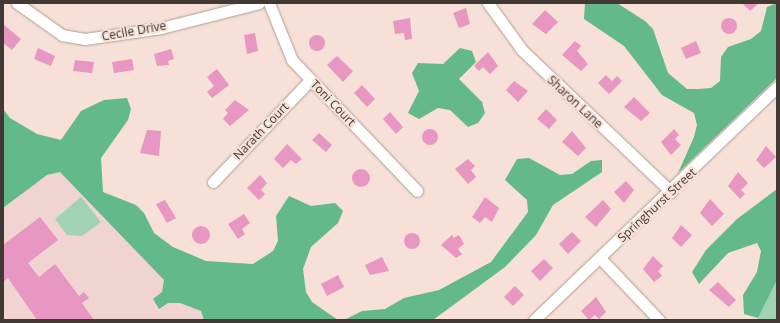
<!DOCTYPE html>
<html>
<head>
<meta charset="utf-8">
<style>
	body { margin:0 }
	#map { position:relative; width:780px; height:323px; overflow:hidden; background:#f6e0d7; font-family:"Open Sans",sans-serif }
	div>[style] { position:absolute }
	.education>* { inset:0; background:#efd4d2 }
	.green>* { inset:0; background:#a0d2b3 }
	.forest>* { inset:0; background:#63b989 }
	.building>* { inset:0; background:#e797c2 }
	.round { border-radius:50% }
	.roads { filter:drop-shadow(0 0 1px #b19c94) drop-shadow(0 0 1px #b19c94) }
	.minor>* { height:11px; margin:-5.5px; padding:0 5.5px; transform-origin:5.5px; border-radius:5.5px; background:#fff }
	span { translate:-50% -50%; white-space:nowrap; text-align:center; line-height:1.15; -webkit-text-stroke:4px #f6e0d7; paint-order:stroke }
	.street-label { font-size:12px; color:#423935 }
	.frame { position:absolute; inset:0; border:4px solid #423935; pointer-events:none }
</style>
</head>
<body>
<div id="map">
	<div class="education">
		<i style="clip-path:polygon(59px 161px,219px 320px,3px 320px,3px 204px)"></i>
	</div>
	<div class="green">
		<i style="clip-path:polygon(81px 197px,101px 222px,82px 236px,67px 235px,55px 219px)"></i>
		<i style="clip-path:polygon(777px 280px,777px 320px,757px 320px)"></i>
	</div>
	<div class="forest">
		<i style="clip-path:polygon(585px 3px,617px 3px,645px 21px,653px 29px,668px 73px,687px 89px,698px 89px,711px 88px,720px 81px,721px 57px,728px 47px,751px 39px,761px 31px,767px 7px,777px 3px,777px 78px,678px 173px,694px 137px,697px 125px,694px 113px,662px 95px,624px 46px,584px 19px)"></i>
		<i style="clip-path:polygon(460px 48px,472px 51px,476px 62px,459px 79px,482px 102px,485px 113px,478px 123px,468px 127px,450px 110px,438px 108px,419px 119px,408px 113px,419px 91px,412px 73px,418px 63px,443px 64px)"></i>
		<i style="clip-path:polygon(127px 98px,131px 109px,128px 120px,101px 158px,103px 192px,136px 205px,144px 213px,154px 233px,173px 247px,206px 261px,253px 264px,273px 251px,278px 241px,276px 216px,289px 196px,311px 206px,335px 203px,343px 211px,338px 223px,311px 247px,303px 269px,306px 292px,312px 302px,338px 320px,204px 320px,201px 311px,180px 303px,168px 303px,159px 309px,153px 299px,162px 292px,164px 280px,60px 172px,47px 175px,3px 208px,3px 109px,10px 118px,37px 134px,61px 140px,81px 111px,104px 100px)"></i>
		<i style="clip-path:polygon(529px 158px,560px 175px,572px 174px,591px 161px,602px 160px,602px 172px,553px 205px,536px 235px,505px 267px,433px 320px,344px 320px,362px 311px,385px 309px,404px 298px,439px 290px,491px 262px,528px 212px,527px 200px,505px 180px,517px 159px)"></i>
		<i style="clip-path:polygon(777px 189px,777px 280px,758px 318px,744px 314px,743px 295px,757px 272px,761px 251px,757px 243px,728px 253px,699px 284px,692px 272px,706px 250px,737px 219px)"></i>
	</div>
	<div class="building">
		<i style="clip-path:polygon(742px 3px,759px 3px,750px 11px)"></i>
		<i style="clip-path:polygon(466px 8px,470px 24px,459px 28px,453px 13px)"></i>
		<i style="clip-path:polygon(545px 10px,558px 22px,546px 34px,532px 24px)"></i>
		<i class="round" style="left:721px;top:18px;width:16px;height:16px"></i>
		<i style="clip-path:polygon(410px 18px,412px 39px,405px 40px,404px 33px,395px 34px,393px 21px)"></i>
		<i style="clip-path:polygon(3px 24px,21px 39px,12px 50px,3px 43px)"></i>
		<i style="clip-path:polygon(255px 33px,258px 51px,247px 54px,244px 35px)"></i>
		<i class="round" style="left:309px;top:35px;width:16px;height:16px"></i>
		<i style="clip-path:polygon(575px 41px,581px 46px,577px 51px,588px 64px,581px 71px,562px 55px)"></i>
		<i style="clip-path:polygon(696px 41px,701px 53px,686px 59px,681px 48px)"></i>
		<i style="clip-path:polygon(38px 48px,55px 56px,51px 66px,34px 59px)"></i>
		<i style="clip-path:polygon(171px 49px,174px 59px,168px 61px,169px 65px,157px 66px,154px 54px)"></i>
		<i style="clip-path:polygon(488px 52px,498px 66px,490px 74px,483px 67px,479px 71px,474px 66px)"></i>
		<i style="clip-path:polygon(337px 56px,353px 71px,343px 82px,327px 65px)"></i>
		<i style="clip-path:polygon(132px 59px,134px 70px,114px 73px,112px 62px)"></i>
		<i style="clip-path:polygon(75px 60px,94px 62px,92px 73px,73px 71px)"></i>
		<i style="clip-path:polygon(217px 69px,229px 85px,212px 98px,207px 92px,214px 86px,207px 77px)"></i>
		<i style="clip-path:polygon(606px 75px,612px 81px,617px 76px,622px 81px,609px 94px,598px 83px)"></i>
		<i style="clip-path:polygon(514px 81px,528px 91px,518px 102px,506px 90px)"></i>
		<i style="clip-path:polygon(362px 85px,375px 99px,367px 107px,354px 93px)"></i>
		<i style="clip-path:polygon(634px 97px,650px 113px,641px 121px,624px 107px)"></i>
		<i style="clip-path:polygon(235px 100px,249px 110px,230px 126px,223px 119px,228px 113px,225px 110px)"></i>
		<i style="clip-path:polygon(546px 109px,557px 120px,549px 129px,537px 119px)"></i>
		<i style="clip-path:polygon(390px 112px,403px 127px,396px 134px,383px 119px)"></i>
		<i class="round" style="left:422px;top:129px;width:16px;height:16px"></i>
		<i style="clip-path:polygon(674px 129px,679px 135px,675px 139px,681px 145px,671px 155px,661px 142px)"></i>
		<i style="clip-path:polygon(147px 130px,161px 131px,159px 156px,140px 153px)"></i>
		<i style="clip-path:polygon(572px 131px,586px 148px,578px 156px,562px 142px)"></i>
		<i style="clip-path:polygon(319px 133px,332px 145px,326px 152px,312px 140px)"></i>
		<i style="clip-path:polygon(287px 144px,302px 159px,296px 164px,291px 160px,283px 168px,274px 159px)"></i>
		<i style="clip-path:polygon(766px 146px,776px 157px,764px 168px,756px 160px)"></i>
		<i style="clip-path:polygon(468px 159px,475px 166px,471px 170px,476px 177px,468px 184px,455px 169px)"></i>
		<i class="round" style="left:352px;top:169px;width:18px;height:18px"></i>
		<i style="clip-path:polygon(738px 172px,748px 183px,741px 190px,745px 194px,740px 199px,728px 186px)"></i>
		<i style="clip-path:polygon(260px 175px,267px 183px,261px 190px,265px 194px,259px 200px,247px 188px)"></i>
		<i style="clip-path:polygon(626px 181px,634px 190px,624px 203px,614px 192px)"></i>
		<i style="clip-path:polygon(485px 197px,499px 208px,492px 222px,485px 217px,480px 223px,472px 217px)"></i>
		<i style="clip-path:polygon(710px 199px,724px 214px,712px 226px,700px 213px)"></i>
		<i style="clip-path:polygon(165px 200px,176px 218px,167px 223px,156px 204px)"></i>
		<i style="clip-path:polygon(603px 200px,611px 209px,596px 227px,585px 217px)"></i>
		<i style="clip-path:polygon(244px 214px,250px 223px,242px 229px,245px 234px,238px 239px,228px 224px)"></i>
		<i style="clip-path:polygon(40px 217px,58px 240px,28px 263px,39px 277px,55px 264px,79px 296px,84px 292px,89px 298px,82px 303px,94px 320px,37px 320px,8px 278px,3px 282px,3px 245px)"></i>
		<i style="clip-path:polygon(681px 225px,692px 235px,681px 247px,672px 238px)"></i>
		<i class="round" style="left:192px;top:226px;width:18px;height:18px"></i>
		<i style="clip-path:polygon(572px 232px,581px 241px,568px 254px,559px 244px)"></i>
		<i class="round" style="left:404px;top:233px;width:16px;height:16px"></i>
		<i style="clip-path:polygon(452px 235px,454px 238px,459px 235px,464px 244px,458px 249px,462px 254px,456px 258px,441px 245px)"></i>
		<i style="clip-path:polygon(653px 256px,663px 266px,658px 271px,662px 276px,654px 282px,643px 269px)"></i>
		<i style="clip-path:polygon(382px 257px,389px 271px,370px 275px,365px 265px)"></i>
		<i style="clip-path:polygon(544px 259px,553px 268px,540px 281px,531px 271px)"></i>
		<i style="clip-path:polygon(338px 275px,344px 287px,327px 296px,321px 284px)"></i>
		<i style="clip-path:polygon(718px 282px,736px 300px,729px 307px,709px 290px)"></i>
		<i style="clip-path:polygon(515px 286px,524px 295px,513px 306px,504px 297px)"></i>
		<i style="clip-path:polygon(596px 297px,606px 312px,599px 319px,595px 315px,589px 320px,581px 311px)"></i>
	</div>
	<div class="roads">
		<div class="minor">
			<i style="left:17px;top:3px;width:55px;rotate:35.4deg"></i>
			<i style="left:62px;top:35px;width:23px;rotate:10deg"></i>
			<i style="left:85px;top:39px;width:77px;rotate:-8.2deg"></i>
			<i style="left:161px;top:28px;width:101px;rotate:-14.3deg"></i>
			<i style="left:269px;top:3px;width:61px;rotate:68deg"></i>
			<i style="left:292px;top:60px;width:181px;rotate:46.3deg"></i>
			<i style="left:488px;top:3px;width:58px;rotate:54.1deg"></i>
			<i style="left:522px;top:50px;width:206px;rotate:43.6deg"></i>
			<i style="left:213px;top:182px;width:141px;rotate:-46.4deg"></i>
			<i style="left:600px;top:258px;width:86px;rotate:46.4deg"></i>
			<i style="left:534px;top:320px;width:337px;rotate:-43.8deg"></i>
		</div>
	</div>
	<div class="street-label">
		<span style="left:134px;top:31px;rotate:-10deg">Cecile Drive</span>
		<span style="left:575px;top:102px;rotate:43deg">Sharon Lane</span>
		<span style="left:333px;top:103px;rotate:46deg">Toni Court</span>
		<span style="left:261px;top:131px;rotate:-46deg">Narath Court</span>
		<span style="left:657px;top:205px;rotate:-43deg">Springhurst Street</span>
	</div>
	<div class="frame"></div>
</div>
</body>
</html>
